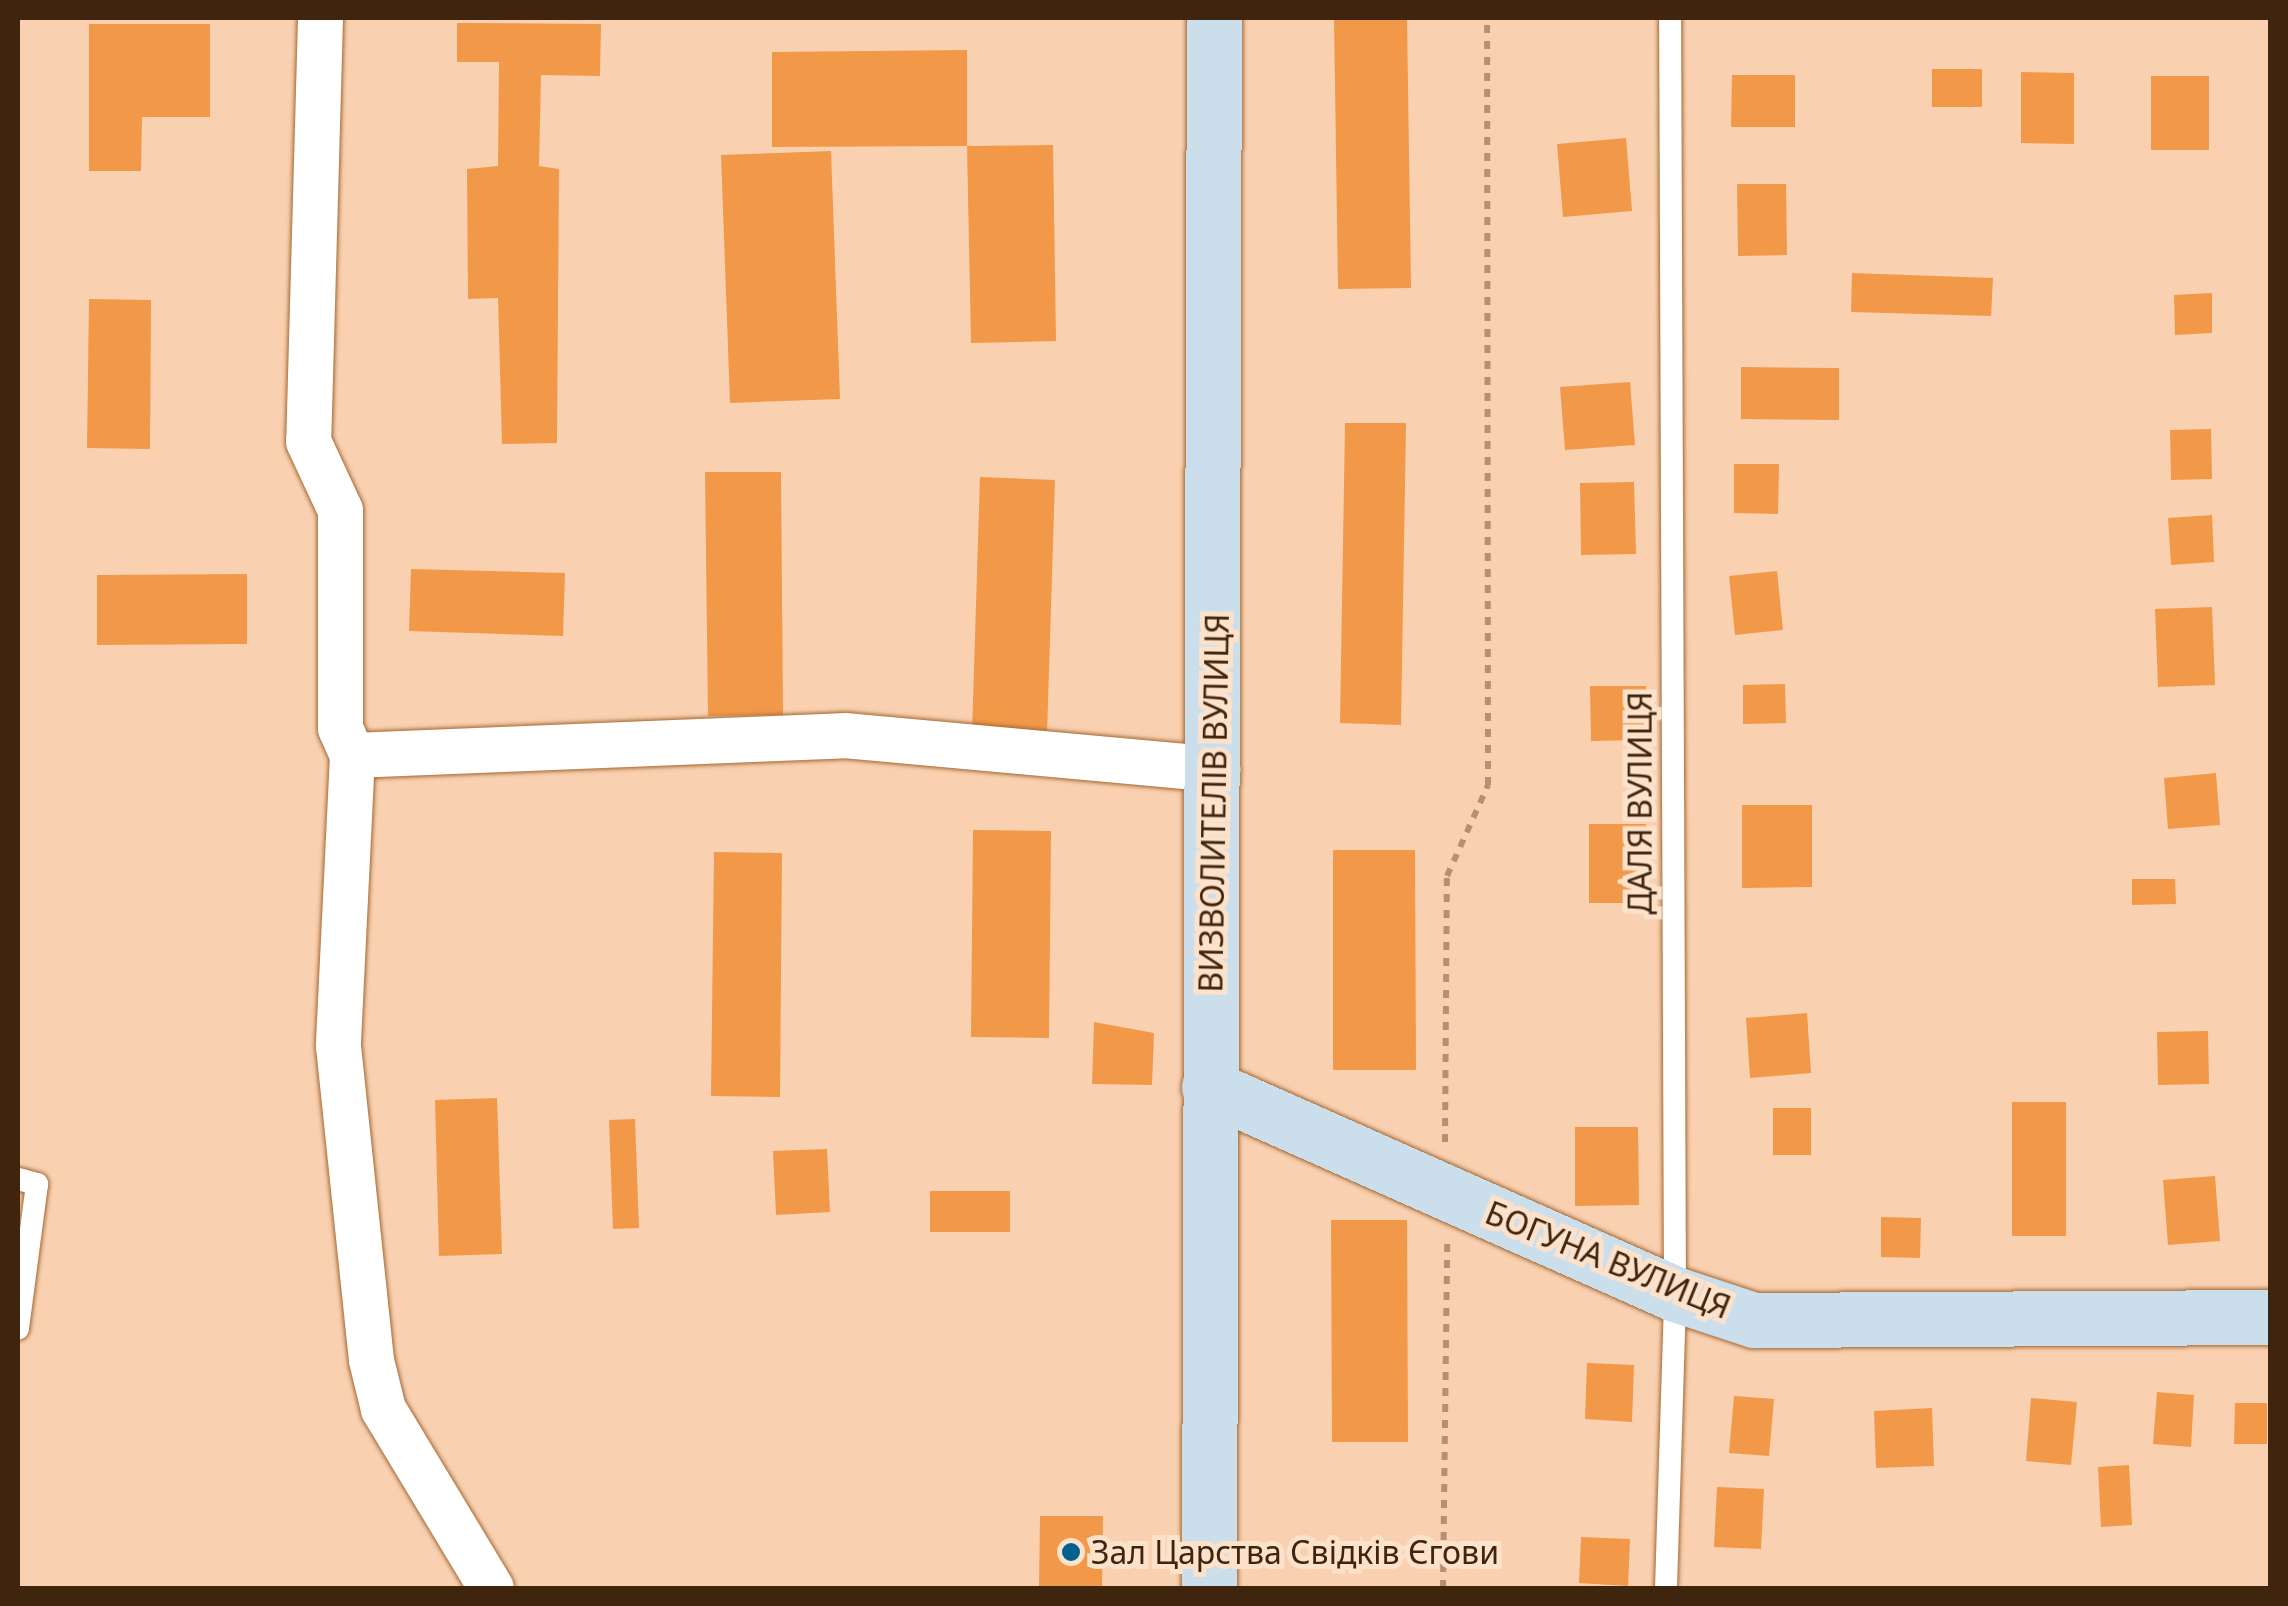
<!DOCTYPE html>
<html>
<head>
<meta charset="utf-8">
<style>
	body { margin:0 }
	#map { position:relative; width:2288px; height:1606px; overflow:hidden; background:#f9d1b1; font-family:"Noto Sans",sans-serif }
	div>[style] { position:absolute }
	.building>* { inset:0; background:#f19948 }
	.path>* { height:6px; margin-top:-3px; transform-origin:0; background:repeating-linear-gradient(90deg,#b49175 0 8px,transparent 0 16px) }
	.roads { filter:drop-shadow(0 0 2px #a56832) drop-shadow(0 0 2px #a56832) }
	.lane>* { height:22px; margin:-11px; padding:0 11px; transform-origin:11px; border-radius:11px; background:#fff }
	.street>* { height:45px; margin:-22.5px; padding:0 22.5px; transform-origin:22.5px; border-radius:22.5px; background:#fff }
	.secondary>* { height:55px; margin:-27.5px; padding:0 27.5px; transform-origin:27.5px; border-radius:27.5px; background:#cbdeec }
	.dots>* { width:28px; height:28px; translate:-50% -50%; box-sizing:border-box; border:5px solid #fce1cb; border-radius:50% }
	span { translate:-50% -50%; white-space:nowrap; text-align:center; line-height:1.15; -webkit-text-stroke:10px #fce1cb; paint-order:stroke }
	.street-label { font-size:32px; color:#3f250e }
	.poi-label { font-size:32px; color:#3f250e }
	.left { translate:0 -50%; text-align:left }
	.frame { position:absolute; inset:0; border:20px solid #3f250e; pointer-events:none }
</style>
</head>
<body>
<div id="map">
	<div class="building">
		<i style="clip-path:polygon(1334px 18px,1407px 18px,1411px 288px,1338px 289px)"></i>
		<i style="clip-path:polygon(457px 23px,601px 24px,600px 76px,541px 75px,539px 166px,559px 169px,557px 443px,502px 444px,498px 298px,468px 299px,467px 169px,498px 166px,499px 62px,457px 62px)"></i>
		<i style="clip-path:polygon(89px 24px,210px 24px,210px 117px,142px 117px,141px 171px,89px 171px)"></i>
		<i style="clip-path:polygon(967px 50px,967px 146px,772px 147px,772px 52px)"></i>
		<i style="clip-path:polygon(1932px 69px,1982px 69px,1982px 107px,1932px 107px)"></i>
		<i style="clip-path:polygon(2021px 72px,2074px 73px,2074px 144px,2021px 143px)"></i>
		<i style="clip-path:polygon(1732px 75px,1795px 75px,1795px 127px,1731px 127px)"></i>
		<i style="clip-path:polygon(2151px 76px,2209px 76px,2209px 150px,2151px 150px)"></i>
		<i style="clip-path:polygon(1626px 138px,1632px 211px,1563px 217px,1557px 144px)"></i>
		<i style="clip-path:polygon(1053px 145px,1056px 341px,971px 343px,967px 146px)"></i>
		<i style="clip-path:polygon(831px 151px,840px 399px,730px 403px,721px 155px)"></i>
		<i style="clip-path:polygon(1737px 184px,1786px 184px,1787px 255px,1738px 256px)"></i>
		<i style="clip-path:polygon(1852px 273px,1993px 278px,1991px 316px,1851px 312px)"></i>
		<i style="clip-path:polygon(2212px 293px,2212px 333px,2175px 335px,2174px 295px)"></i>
		<i style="clip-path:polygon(89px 299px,151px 300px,150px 449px,87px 448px)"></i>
		<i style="clip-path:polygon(1741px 367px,1839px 368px,1839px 420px,1741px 419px)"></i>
		<i style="clip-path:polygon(1630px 382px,1635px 445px,1565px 450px,1560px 387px)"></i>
		<i style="clip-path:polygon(1345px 423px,1406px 423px,1401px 725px,1340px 723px)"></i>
		<i style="clip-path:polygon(2211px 429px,2212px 479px,2171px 480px,2170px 430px)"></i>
		<i style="clip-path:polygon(1734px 464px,1779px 464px,1778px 514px,1734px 513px)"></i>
		<i style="clip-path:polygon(705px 472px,781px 472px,783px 715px,708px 716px)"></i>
		<i style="clip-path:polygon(980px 477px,1055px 480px,1047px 734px,972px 732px)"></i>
		<i style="clip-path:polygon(1634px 482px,1636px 554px,1581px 555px,1580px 483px)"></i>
		<i style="clip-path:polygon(2212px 515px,2214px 562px,2171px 565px,2168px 518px)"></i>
		<i style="clip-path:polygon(411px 569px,565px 573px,563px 636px,409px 631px)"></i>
		<i style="clip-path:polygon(1777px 571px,1783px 630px,1735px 635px,1729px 576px)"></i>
		<i style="clip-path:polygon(247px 574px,247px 644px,97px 645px,97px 575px)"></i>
		<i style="clip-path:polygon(2212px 607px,2215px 685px,2158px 687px,2155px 609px)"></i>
		<i style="clip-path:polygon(1785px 684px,1786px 723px,1743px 724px,1743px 685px)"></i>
		<i style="clip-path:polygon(1590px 686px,1646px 686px,1647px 740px,1591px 741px)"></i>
		<i style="clip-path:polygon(2216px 773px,2220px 825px,2168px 829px,2164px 778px)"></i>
		<i style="clip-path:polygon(1742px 805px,1812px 805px,1812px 887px,1742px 888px)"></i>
		<i style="clip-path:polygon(1589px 824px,1646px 824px,1646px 903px,1589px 903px)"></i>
		<i style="clip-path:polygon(973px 830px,1051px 831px,1049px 1038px,971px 1037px)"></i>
		<i style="clip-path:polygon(1333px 850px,1415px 850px,1416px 1070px,1333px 1070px)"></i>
		<i style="clip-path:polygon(714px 852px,782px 853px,780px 1097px,711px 1096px)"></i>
		<i style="clip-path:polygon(2132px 879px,2175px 879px,2176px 904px,2132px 905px)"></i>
		<i style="clip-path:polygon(1807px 1013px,1811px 1073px,1750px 1078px,1746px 1018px)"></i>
		<i style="clip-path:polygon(1094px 1022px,1154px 1033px,1152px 1085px,1092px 1084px)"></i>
		<i style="clip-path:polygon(2208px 1031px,2209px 1084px,2158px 1085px,2157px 1032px)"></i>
		<i style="clip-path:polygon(497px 1098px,502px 1254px,439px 1256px,435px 1100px)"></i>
		<i style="clip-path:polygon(2012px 1102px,2066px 1102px,2066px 1236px,2012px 1236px)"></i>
		<i style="clip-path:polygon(1773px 1108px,1811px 1108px,1811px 1155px,1773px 1155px)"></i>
		<i style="clip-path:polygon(635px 1119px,639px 1228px,613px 1229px,609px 1120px)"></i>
		<i style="clip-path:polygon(1575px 1127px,1638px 1127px,1639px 1205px,1575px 1206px)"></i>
		<i style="clip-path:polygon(827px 1149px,830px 1212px,776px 1215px,773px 1151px)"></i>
		<i style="clip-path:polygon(2215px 1176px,2220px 1241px,2168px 1245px,2163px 1180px)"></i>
		<i style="clip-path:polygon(930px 1191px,1010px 1191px,1010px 1232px,930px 1232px)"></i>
		<i style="clip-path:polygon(1881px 1217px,1921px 1218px,1920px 1258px,1881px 1257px)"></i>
		<i style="clip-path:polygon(1331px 1220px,1407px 1220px,1408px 1442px,1332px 1442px)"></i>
		<i style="clip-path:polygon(1587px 1363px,1634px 1365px,1632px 1422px,1585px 1419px)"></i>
		<i style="clip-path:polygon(2157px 1392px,2194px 1395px,2191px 1447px,2153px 1444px)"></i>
		<i style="clip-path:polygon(1734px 1396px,1774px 1399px,1769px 1456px,1729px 1453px)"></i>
		<i style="clip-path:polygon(2031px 1398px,2077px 1402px,2071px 1465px,2026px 1461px)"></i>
		<i style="clip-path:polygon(2235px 1403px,2267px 1403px,2267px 1444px,2234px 1444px)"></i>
		<i style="clip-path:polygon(1932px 1408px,1934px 1466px,1876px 1468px,1874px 1411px)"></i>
		<i style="clip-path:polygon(2129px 1465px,2132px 1525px,2101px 1527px,2098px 1467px)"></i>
		<i style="clip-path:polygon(1717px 1487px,1764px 1489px,1761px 1549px,1714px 1547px)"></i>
		<i style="clip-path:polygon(1040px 1516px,1103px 1516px,1102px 1588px,1039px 1588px)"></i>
		<i style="clip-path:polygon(1581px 1537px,1630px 1539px,1628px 1586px,1579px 1583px)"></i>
	</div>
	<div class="path">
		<i style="left:1445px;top:1142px;width:266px;rotate:-89.6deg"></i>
		<i style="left:1447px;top:876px;width:100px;rotate:-65.7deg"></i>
		<i style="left:1488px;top:785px;width:767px;rotate:-90.07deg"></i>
		<i style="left:1443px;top:1588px;width:349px;rotate:-89.3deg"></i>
	</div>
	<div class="roads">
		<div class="lane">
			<i style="left:18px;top:1179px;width:20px;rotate:15deg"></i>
			<i style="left:37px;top:1184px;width:146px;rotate:97.5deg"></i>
			<i style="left:1666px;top:1588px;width:294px;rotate:-88.2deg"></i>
			<i style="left:1675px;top:1294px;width:1276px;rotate:-90.22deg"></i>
		</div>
		<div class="street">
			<i style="left:320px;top:18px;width:423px;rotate:91.6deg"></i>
			<i style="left:308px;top:441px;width:76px;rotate:65.1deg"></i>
			<i style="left:340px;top:510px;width:218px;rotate:90deg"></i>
			<i style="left:340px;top:728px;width:30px;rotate:66deg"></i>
			<i style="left:352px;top:755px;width:492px;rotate:-2.3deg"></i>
			<i style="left:844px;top:735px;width:375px;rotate:5.2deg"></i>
			<i style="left:352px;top:755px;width:291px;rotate:92.8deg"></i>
			<i style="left:338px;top:1046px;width:316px;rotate:84deg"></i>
			<i style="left:371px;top:1360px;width:50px;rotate:76.2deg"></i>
			<i style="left:383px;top:1409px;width:209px;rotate:58.9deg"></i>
		</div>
		<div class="secondary">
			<i style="left:1209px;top:1087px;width:510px;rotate:23.95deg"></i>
			<i style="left:1675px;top:1294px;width:83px;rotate:18.2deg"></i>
			<i style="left:1754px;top:1320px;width:516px;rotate:-0.33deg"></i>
			<i style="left:1209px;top:1588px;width:1570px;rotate:-89.82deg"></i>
		</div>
	</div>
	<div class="dots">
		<i style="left:1071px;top:1552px;background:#006090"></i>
	</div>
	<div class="street-label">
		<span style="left:1214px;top:803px;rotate:-89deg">ВИЗВОЛИТЕЛІВ ВУЛИЦЯ</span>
		<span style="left:1640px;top:803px;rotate:-90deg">ДАЛЯ ВУЛИЦЯ</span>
		<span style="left:1608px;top:1260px;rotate:22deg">БОГУНА ВУЛИЦЯ</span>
	</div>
	<div class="poi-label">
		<span class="left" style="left:1091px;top:1552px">Зал Царства Свідків Єгови</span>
	</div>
	<div class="frame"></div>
</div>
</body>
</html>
